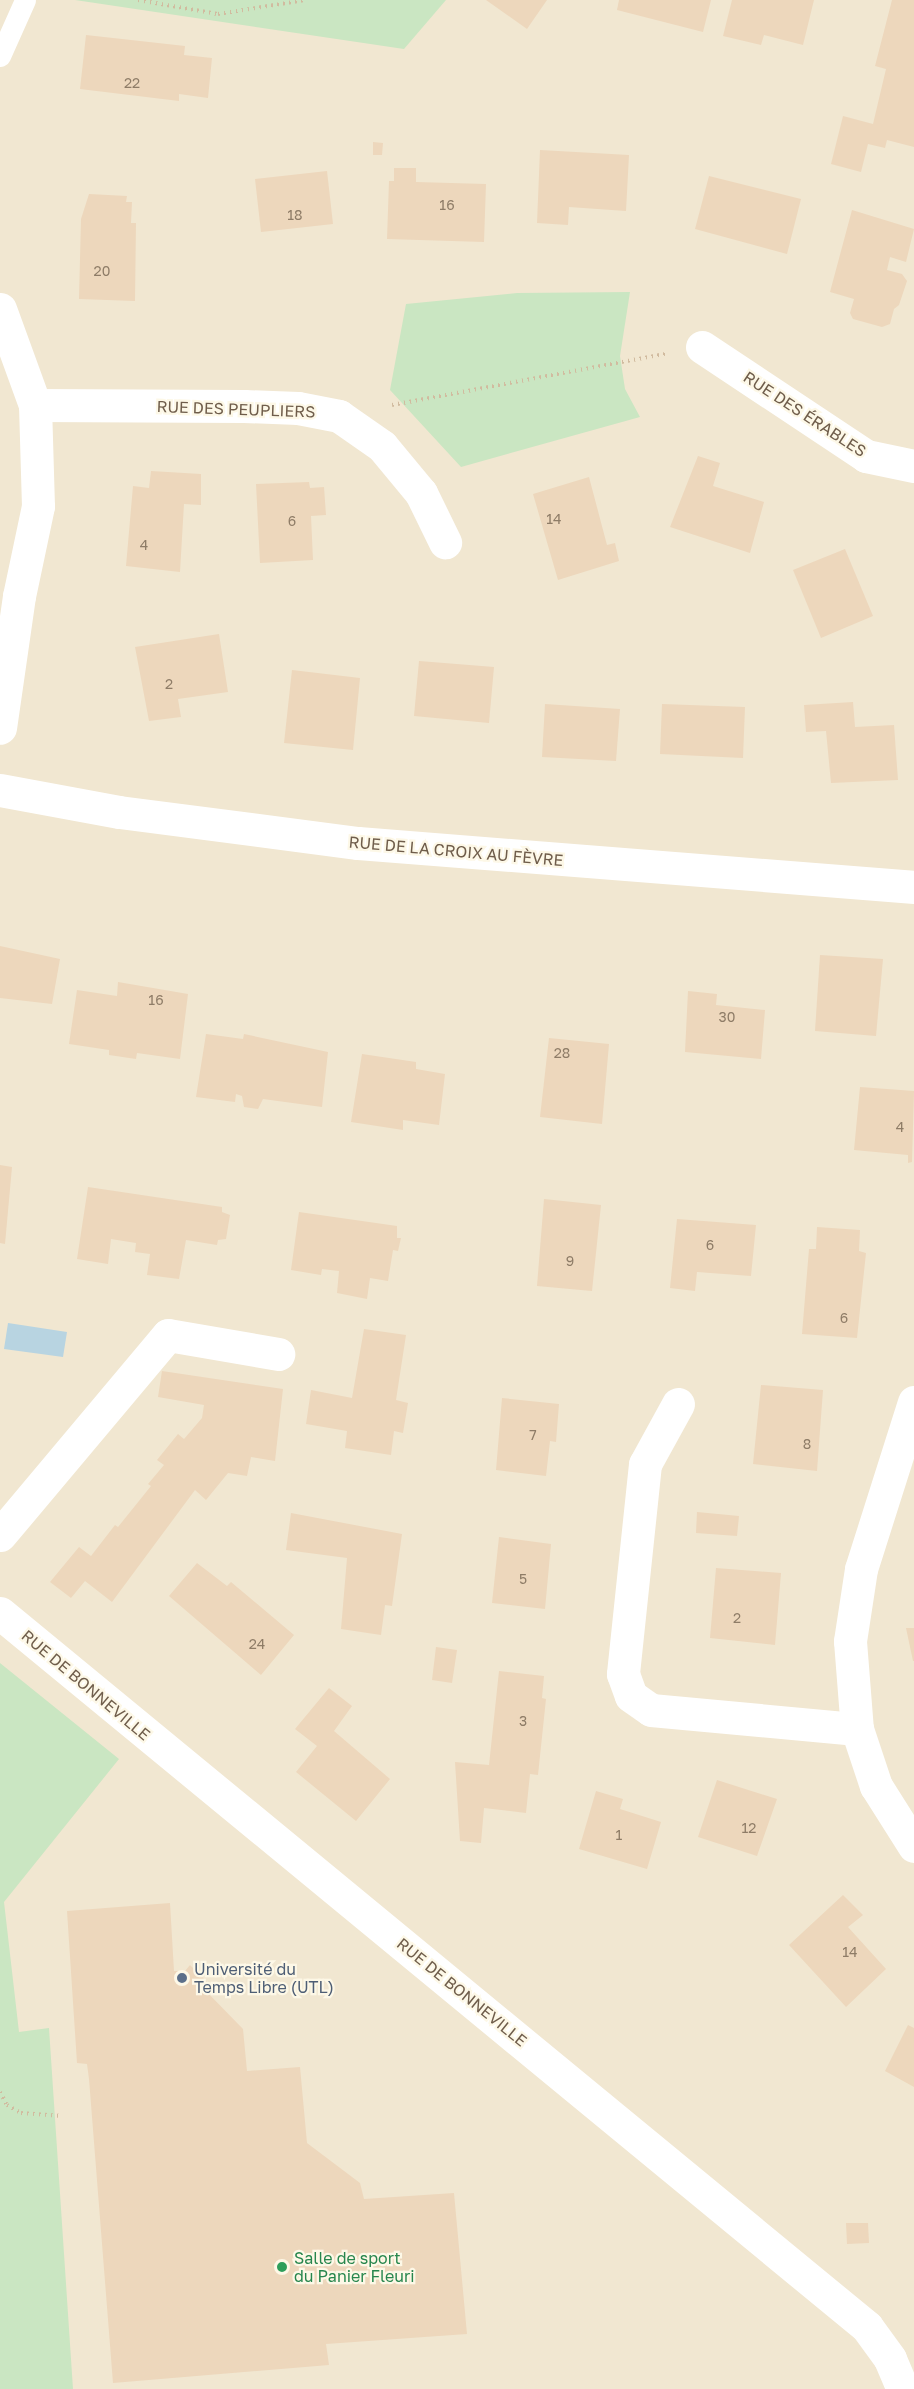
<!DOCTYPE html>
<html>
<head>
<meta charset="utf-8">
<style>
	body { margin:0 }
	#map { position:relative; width:914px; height:2389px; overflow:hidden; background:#faf4e2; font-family:"Golos Text",sans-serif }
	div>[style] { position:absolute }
	.residential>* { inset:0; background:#f1e7d1 }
	.green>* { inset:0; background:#cae6c2 }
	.water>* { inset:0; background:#b8d4e1 }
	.building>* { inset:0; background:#edd7bc }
	.path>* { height:4px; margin-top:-2px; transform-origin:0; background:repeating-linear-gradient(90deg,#d1bb9f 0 1.5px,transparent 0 6px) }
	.service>* { height:21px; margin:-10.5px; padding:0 10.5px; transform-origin:10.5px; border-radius:10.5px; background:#fff }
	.minor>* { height:33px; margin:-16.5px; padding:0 16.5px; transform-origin:16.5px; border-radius:16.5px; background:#fff }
	.tertiary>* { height:33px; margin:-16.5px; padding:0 16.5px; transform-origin:16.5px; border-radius:16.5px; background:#fff }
	.dots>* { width:16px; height:16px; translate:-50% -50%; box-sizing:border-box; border:3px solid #fdf8e7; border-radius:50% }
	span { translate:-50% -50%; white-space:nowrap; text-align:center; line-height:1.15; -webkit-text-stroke:4.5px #fdf8e7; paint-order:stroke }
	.number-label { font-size:14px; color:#8e7c67 }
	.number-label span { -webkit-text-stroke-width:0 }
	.street-label { font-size:16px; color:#6f5d4b }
	.service-label { font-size:16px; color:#4e5e75 }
	.left { translate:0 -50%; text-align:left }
	.leisure-label { font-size:16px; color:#27864d }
</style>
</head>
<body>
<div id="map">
	<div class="residential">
		<i style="clip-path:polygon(0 0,914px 0,914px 2389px,0 2389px)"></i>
	</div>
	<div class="green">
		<i style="clip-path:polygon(75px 0,446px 0,404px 49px)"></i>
		<i style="clip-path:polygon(630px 292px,620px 356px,625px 389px,640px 417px,461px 467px,390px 390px,406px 304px,517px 293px)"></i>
		<i style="clip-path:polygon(0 1663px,119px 1759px,4px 1902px,19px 2032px,49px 2028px,73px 2389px,0 2389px)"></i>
	</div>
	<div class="water">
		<i style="clip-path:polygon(8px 1323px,67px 1332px,63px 1357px,4px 1349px)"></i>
	</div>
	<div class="building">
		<i style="clip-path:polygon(486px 0,547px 0,527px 29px)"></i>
		<i style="clip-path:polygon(619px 0,711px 0,703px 32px,617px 10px)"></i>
		<i style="clip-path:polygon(732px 0,814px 0,803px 45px,764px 35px,761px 45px,723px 36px)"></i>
		<i style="clip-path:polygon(892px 0,914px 0,914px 147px,887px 140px,885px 148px,868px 144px,861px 172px,831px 164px,843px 116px,873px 124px,886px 69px,875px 66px)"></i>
		<i style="clip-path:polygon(86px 35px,185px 46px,184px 55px,212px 58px,208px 98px,179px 94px,179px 101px,80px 89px)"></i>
		<i style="clip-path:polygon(373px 142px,383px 143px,382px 155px,373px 155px)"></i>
		<i style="clip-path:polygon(540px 150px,629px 155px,626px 211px,569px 207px,568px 225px,537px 223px)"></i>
		<i style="clip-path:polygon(394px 168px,416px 168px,416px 182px,486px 184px,484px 242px,387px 239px,389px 181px,394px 181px)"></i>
		<i style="clip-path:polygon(327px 171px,333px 224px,261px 232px,255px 179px)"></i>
		<i style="clip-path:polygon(709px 176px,801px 199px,787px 254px,695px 229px)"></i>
		<i style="clip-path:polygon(89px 194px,127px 196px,126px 202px,132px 202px,131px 223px,136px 223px,135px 301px,79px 299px,81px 219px)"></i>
		<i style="clip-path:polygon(852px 210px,914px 229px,906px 262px,890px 257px,887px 270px,902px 274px,907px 281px,899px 305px,894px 309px,890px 324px,882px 327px,853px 319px,850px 313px,854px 299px,830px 292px)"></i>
		<i style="clip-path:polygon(698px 456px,720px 463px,713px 486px,764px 502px,750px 553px,670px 527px)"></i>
		<i style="clip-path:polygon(151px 471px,201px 474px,201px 505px,184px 504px,180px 572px,126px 566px,133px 486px,149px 488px)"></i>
		<i style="clip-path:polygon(589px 477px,607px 545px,615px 543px,619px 561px,558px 580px,533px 494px)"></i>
		<i style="clip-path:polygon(309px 482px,310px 488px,324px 487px,326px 515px,311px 516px,313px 560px,260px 563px,256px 484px)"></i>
		<i style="clip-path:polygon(845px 549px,873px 616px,821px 638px,793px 570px)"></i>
		<i style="clip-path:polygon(219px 634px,228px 692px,178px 699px,181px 717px,149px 721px,135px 647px)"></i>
		<i style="clip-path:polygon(419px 661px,494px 667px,489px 723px,414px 716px)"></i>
		<i style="clip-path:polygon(292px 670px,360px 678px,353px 750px,284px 743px)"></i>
		<i style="clip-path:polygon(853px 702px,855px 727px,894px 725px,898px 780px,831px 783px,826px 731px,806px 732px,804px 705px)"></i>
		<i style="clip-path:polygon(545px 704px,620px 709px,616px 761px,542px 757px)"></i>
		<i style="clip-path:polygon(662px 704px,745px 707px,743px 758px,660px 754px)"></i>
		<i style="clip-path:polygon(0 946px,60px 959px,52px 1004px,0 998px)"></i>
		<i style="clip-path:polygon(820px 955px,883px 959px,876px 1036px,815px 1031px)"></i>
		<i style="clip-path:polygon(118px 982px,188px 994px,180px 1059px,137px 1053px,136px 1059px,109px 1055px,109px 1050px,69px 1044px,77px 990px,117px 996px)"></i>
		<i style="clip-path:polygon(688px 991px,717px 994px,716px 1005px,765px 1010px,761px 1059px,685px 1052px)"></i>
		<i style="clip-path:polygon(206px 1034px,243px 1039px,244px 1034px,328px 1052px,322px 1107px,263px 1099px,258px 1109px,244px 1107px,242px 1096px,236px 1094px,235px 1102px,196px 1097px)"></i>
		<i style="clip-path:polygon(549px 1038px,609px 1044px,602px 1124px,540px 1117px)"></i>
		<i style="clip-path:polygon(362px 1054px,416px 1062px,416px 1069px,445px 1074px,439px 1125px,403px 1120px,403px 1130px,351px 1122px)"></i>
		<i style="clip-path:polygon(860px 1087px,914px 1091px,912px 1162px,908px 1163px,908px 1155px,854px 1150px)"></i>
		<i style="clip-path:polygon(0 1165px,12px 1167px,5px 1244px,0 1243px)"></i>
		<i style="clip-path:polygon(88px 1187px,222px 1207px,222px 1212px,230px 1215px,226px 1239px,218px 1240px,217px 1245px,186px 1240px,179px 1279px,147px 1275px,150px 1254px,135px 1252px,136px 1243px,111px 1239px,108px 1264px,77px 1259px)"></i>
		<i style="clip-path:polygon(544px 1199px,601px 1205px,592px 1291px,537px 1286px)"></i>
		<i style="clip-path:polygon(299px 1212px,397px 1226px,397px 1238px,401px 1238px,398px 1251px,393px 1250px,388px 1281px,370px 1278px,367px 1299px,337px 1293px,339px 1271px,322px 1269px,321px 1275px,291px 1270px)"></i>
		<i style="clip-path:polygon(677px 1219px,756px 1225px,751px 1276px,697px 1272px,695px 1291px,670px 1288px)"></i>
		<i style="clip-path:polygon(817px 1227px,860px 1230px,859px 1251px,866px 1253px,857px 1338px,802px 1334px,809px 1249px,816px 1249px)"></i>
		<i style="clip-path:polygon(364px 1329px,406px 1335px,396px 1400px,408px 1403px,403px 1433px,394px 1431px,391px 1455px,345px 1448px,347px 1431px,306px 1424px,311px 1390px,352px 1398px)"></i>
		<i style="clip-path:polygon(162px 1371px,283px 1389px,275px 1461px,251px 1457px,247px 1476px,228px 1473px,206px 1500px,195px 1490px,112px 1602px,85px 1581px,71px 1598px,50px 1582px,79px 1547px,91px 1556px,115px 1525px,118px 1527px,151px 1486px,148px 1484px,164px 1465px,157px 1460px,178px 1434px,184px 1439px,202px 1418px,204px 1405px,158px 1397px)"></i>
		<i style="clip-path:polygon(761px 1385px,823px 1390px,817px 1471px,753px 1464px)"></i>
		<i style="clip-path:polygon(502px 1398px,559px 1404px,556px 1442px,550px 1441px,546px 1476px,496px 1470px)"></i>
		<i style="clip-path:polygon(697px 1512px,739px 1516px,737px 1536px,696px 1533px)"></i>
		<i style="clip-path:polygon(291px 1513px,402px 1534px,392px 1606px,385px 1605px,381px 1635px,341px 1629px,347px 1558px,286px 1550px)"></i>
		<i style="clip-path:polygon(499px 1537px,551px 1544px,545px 1609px,492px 1603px)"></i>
		<i style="clip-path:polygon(197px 1563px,227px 1586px,231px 1582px,294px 1635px,261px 1675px,169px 1596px)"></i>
		<i style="clip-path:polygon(716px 1568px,781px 1573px,775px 1645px,710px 1638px)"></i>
		<i style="clip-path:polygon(906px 1628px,914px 1628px,914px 1661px,913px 1661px)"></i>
		<i style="clip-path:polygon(436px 1647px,457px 1650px,452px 1683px,432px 1680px)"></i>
		<i style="clip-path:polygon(499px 1671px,544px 1676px,542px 1698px,546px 1699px,538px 1775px,530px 1774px,526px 1813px,484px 1808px,481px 1843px,460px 1841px,455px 1762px,489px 1765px)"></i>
		<i style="clip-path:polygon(329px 1688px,352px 1706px,334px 1731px,390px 1779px,356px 1821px,296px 1772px,317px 1746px,295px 1729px)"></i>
		<i style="clip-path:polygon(717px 1780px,777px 1799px,757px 1856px,698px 1837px)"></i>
		<i style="clip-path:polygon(596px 1791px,623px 1799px,620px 1809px,661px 1822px,647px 1869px,579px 1849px)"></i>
		<i style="clip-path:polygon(843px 1895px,863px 1915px,848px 1927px,886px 1969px,846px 2007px,789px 1945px)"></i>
		<i style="clip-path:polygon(170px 1903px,174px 1971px,185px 1971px,190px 1965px,208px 1983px,204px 1989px,243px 2029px,247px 2071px,300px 2067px,307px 2143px,360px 2183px,364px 2199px,454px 2193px,467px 2334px,326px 2344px,329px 2365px,113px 2383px,89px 2079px,87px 2064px,77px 2063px,67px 1911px)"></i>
		<i style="clip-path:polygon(908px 2025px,914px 2028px,914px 2087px,885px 2071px)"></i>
		<i style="clip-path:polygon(846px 2223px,868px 2223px,869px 2243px,847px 2244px)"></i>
	</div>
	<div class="path">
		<i style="left:138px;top:0;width:81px;rotate:9.9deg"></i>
		<i style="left:218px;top:14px;width:88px;rotate:-9.1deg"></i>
		<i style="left:392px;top:405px;width:278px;rotate:-10.6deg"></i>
		<i style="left:0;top:2092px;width:15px;rotate:62deg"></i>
		<i style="left:7px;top:2105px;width:16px;rotate:30deg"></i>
		<i style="left:21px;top:2113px;width:41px;rotate:4.2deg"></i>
	</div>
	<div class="service">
		<i style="left:0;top:56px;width:61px;rotate:-65.9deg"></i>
	</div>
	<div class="minor">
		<i style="left:0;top:309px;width:102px;rotate:70deg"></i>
		<i style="left:35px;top:405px;width:101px;rotate:88.3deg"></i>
		<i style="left:38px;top:506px;width:92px;rotate:101.9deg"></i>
		<i style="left:19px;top:596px;width:133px;rotate:98.2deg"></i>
		<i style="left:702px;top:347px;width:197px;rotate:33.6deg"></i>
		<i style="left:866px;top:456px;width:49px;rotate:11.8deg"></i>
		<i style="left:35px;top:405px;width:209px;rotate:0.3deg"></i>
		<i style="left:244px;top:406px;width:54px;rotate:2.1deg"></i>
		<i style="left:298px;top:408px;width:42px;rotate:11deg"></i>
		<i style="left:339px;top:416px;width:52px;rotate:34.9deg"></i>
		<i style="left:382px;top:446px;width:61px;rotate:50.3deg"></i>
		<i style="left:421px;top:493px;width:55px;rotate:63.9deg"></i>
		<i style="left:914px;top:1402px;width:175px;rotate:107.6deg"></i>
		<i style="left:861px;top:1569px;width:73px;rotate:98.7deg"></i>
		<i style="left:850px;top:1641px;width:88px;rotate:85.5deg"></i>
		<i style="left:857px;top:1729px;width:60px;rotate:71.6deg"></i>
		<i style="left:876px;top:1786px;width:71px;rotate:57.7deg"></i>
		<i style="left:678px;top:1404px;width:68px;rotate:118.8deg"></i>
		<i style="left:645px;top:1464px;width:211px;rotate:96deg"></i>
		<i style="left:623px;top:1674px;width:23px;rotate:70deg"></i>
		<i style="left:631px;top:1696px;width:24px;rotate:35deg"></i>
		<i style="left:651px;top:1710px;width:207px;rotate:5.3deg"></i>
		<i style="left:0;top:1535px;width:261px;rotate:-50deg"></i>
		<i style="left:168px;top:1335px;width:112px;rotate:9.8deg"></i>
		<i style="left:0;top:1613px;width:1123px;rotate:39.47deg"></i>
		<i style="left:867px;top:2327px;width:39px;rotate:54deg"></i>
		<i style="left:890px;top:2359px;width:33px;rotate:67deg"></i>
	</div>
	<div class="tertiary">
		<i style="left:0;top:790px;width:121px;rotate:10.5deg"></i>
		<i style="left:119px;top:812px;width:241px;rotate:7.4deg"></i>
		<i style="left:358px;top:843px;width:558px;rotate:4.52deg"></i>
	</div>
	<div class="dots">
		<i style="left:182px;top:1978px;background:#5c6f8a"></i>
		<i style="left:282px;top:2267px;background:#2e9e5b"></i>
	</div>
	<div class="number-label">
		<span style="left:132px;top:83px">22</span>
		<span style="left:447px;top:205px">16</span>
		<span style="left:295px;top:215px">18</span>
		<span style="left:102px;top:271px">20</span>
		<span style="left:554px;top:519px">14</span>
		<span style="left:292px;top:521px">6</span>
		<span style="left:144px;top:545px">4</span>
		<span style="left:169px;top:684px">2</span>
		<span style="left:156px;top:1000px">16</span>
		<span style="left:727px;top:1017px">30</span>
		<span style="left:562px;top:1053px">28</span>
		<span style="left:900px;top:1127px">4</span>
		<span style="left:710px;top:1245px">6</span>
		<span style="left:570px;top:1261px">9</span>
		<span style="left:844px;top:1318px">6</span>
		<span style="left:533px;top:1435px">7</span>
		<span style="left:807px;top:1444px">8</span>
		<span style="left:523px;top:1579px">5</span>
		<span style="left:737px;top:1618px">2</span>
		<span style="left:257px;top:1644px">24</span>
		<span style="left:523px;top:1721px">3</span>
		<span style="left:749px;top:1828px">12</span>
		<span style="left:619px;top:1835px">1</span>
		<span style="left:850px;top:1952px">14</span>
	</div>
	<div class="street-label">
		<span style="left:236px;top:409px;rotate:2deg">RUE DES PEUPLIERS</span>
		<span style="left:805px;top:414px;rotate:33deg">RUE DES ÉRABLES</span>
		<span style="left:456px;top:851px;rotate:5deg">RUE DE LA CROIX AU FÈVRE</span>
		<span style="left:86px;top:1685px;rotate:40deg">RUE DE BONNEVILLE</span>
		<span style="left:462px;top:1992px;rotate:39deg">RUE DE BONNEVILLE</span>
	</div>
	<div class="service-label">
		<span class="left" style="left:194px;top:1978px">Université du<br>Temps Libre (UTL)</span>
	</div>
	<div class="leisure-label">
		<span class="left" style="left:294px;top:2267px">Salle de sport<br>du Panier Fleuri</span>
	</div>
</div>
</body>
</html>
